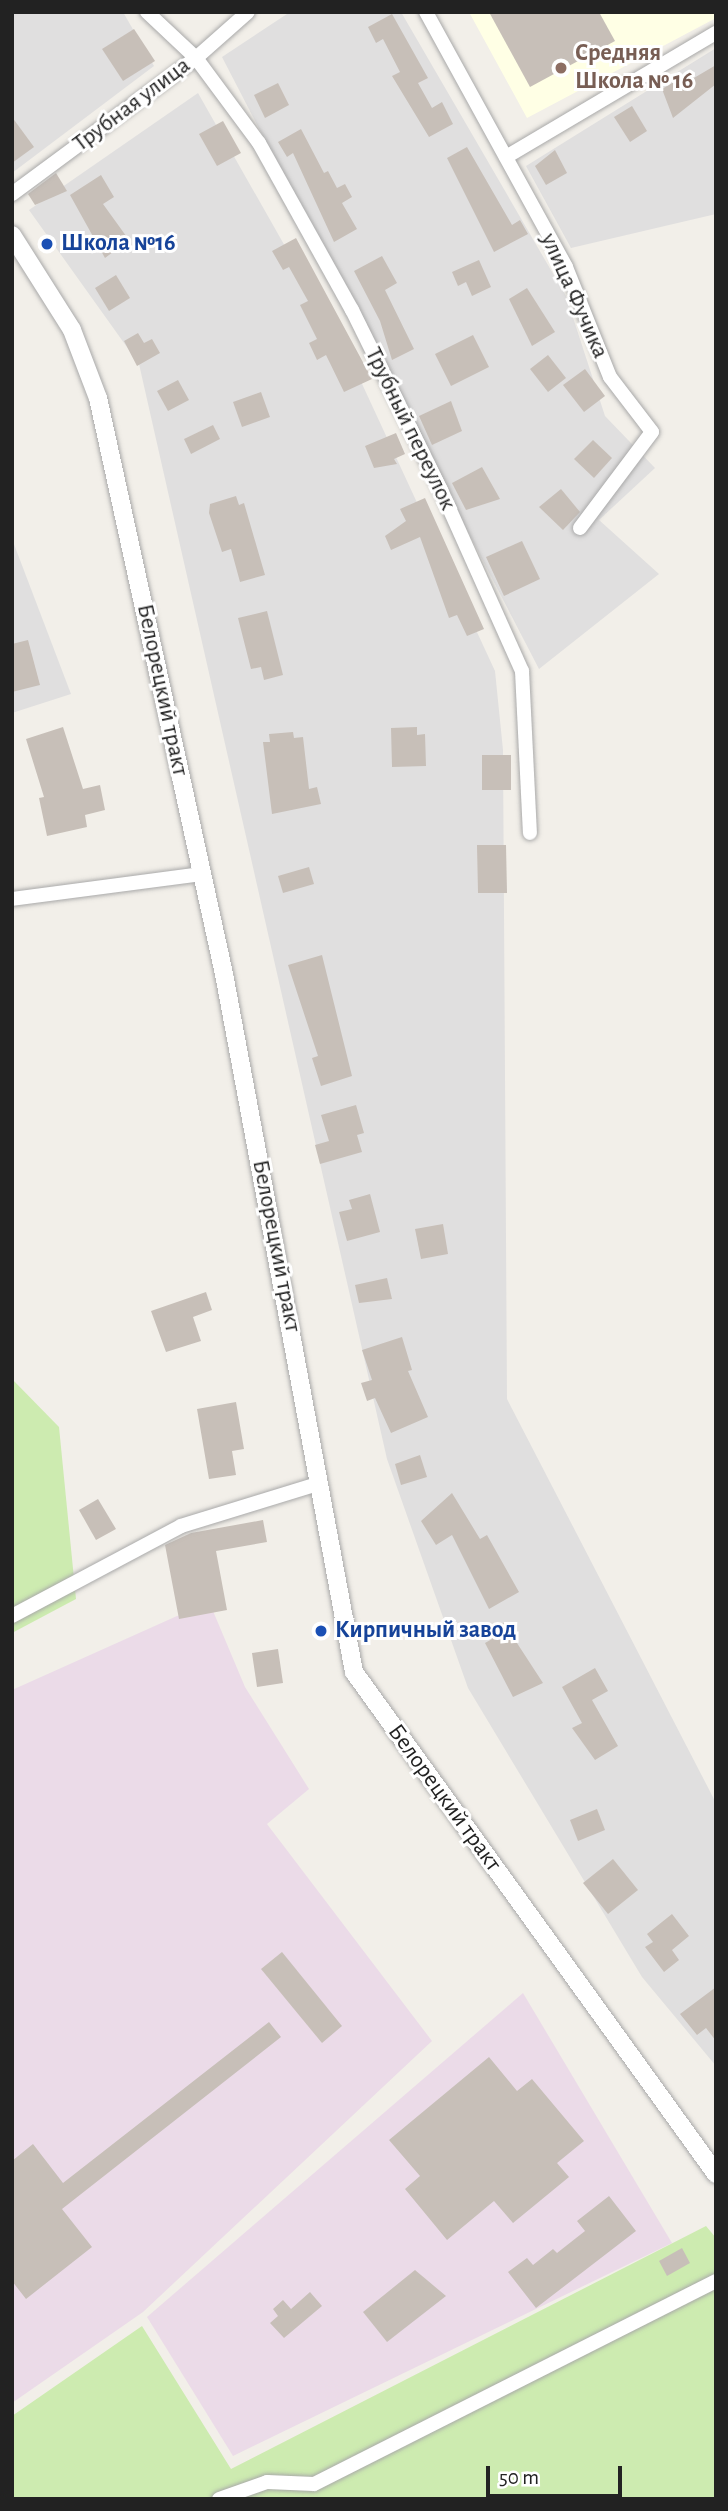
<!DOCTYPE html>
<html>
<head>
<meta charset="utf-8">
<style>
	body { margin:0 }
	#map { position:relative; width:728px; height:2511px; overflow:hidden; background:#f2efe9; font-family:"Alegreya Sans",sans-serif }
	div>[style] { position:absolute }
	.residential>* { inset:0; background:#e0dfdf }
	.industrial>* { inset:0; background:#ebdbe8 }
	.education>* { inset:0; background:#ffffe5 }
	.grass>* { inset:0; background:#cdebb0 }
	.building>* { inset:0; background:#c7bfb8 }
	.roads { filter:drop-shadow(0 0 2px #a9a9a9) drop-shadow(0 0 2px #a9a9a9) }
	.minor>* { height:14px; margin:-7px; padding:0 7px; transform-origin:7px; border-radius:7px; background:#fff }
	.tertiary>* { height:18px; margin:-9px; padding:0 9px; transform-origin:9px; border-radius:9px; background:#fff }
	.dots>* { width:19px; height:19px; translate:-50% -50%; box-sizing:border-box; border:4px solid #fff; border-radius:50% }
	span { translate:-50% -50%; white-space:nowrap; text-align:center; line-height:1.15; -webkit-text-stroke:6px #fff; paint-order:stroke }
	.education-label { font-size:24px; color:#785e54; font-weight:700 }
	.left { translate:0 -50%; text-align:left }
	.street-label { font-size:24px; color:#222 }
	.transit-label { font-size:24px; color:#164399; font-weight:700 }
	.frame { position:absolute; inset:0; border:14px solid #222; pointer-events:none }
	.scale { position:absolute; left:486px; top:2466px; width:136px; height:32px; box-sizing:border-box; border:4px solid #222; border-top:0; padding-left:9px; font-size:21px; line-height:24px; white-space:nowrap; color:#222; -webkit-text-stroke:5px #fff; paint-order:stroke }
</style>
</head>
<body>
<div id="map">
	<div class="residential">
		<i style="clip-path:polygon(12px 12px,123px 12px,154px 66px,12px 173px)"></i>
		<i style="clip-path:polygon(290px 12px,401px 12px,566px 296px,605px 416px,655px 468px,599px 520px,659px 574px,539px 669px,222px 57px)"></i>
		<i style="clip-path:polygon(716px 48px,716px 214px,571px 248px,526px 166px)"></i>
		<i style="clip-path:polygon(198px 93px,357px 373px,495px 671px,503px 750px,507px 1399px,716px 1803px,716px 2066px,642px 1977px,468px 1688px,387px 1459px,139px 364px,29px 210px)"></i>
		<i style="clip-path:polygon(12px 539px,71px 694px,12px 713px)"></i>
	</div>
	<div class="industrial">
		<i style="clip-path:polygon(213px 1611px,245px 1687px,309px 1789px,267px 1824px,432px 2041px,143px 2312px,12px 2403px,12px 1690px,177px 1616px)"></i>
		<i style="clip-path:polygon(523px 1993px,672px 2243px,233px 2456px,147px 2317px)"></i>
	</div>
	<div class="education">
		<i style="clip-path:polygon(469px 12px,716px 12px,716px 18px,527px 118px)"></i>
	</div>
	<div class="grass">
		<i style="clip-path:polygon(12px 1379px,59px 1427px,76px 1599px,12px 1633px)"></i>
		<i style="clip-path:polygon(706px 2226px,716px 2238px,716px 2499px,12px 2499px,12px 2416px,142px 2326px,231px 2469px)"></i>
	</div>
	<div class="building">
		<i style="clip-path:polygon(489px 12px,599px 12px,615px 41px,530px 87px)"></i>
		<i style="clip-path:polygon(392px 14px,428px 78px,418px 83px,432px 108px,442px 102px,453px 124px,429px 137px,392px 76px,400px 72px,383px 39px,376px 43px,368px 27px)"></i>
		<i style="clip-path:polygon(134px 29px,155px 61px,123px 81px,102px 49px)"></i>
		<i style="clip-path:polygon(716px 65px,716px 84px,673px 118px,662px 89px,679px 79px,682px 85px)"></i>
		<i style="clip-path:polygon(278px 83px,289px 105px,265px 118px,254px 95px)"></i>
		<i style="clip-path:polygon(632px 106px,647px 131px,630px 142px,614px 117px)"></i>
		<i style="clip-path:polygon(12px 117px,34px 147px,12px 163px)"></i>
		<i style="clip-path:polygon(223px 121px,241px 153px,217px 166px,199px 134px)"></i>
		<i style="clip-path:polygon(301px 129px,324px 173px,328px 171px,337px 188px,345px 184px,352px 197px,342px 203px,357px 229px,334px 242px,293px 153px,287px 157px,278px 142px)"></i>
		<i style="clip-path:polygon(467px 147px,512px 225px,520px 220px,528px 234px,494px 252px,447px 158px)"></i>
		<i style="clip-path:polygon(555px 150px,567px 173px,546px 185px,535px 166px)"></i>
		<i style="clip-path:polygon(56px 173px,67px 191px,35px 205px,28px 194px)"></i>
		<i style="clip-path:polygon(101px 175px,114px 197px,103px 204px,129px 240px,105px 258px,70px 195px)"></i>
		<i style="clip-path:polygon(296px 238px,372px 379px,344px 392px,326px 355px,317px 360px,309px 343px,317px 339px,300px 305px,308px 301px,289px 267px,283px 270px,272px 251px)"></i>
		<i style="clip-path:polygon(382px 256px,397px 283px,385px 290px,414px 349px,392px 360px,380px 321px,354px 271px)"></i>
		<i style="clip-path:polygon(479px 260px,491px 287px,472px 296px,466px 282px,458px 286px,452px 272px)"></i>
		<i style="clip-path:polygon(116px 275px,130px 298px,109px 311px,95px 288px)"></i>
		<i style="clip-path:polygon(527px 288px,555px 332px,532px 346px,509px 299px)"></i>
		<i style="clip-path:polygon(138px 333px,144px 343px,152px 339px,160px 353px,137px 366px,124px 341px)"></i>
		<i style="clip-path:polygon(473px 335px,489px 367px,451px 386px,435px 354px)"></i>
		<i style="clip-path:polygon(548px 355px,566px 378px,548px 392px,530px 369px)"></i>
		<i style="clip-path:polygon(585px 369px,605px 396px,584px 412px,563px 385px)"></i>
		<i style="clip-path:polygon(178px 380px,189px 400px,168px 411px,157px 391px)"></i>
		<i style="clip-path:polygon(261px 392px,270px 417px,242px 427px,233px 402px)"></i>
		<i style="clip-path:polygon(451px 401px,462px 431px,432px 445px,419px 416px)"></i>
		<i style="clip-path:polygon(213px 425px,220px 439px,191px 454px,184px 439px)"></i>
		<i style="clip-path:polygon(396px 433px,405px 454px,394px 459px,397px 464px,374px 468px,365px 446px)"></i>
		<i style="clip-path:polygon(593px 440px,612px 458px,594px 478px,574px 459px)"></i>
		<i style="clip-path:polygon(482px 467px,500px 499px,466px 510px,452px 483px)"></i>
		<i style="clip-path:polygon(561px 489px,580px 512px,563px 530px,539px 507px)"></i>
		<i style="clip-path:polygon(236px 496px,239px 505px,244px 503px,265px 575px,240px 582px,231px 549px,222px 552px,209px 513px,210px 504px)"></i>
		<i style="clip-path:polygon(425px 498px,484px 629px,467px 636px,457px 615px,449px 618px,420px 537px,391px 550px,385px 536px,406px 521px,400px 509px)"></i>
		<i style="clip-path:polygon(522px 541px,540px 579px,504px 596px,486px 557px)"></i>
		<i style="clip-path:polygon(267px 611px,283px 675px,264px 680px,261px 667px,251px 669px,238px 618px)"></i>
		<i style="clip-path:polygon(28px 640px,40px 685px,12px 692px,12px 644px)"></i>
		<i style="clip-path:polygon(63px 727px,83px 789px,100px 785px,105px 810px,85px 815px,87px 827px,47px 836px,39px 798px,44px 797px,26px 739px)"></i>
		<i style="clip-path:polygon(417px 727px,417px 735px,425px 734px,426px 766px,392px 767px,391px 728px)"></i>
		<i style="clip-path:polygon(293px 732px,294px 738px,303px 737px,309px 789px,317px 787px,321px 804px,272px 814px,263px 742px,270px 742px,269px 734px)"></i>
		<i style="clip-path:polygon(482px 755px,511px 755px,511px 790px,482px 790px)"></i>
		<i style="clip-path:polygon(477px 845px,506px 845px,507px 893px,478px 893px)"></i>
		<i style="clip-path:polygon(309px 867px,314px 884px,283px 893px,278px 876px)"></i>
		<i style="clip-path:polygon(322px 955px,352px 1076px,321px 1086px,312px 1058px,318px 1056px,288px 965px)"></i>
		<i style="clip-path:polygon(356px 1105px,364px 1133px,357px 1135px,362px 1152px,320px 1164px,315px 1145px,329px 1141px,321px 1115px)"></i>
		<i style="clip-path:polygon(370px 1194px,380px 1232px,347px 1241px,339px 1212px,352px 1209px,349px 1200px)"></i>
		<i style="clip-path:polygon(443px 1224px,448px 1254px,421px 1259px,415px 1229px)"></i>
		<i style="clip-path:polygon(387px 1278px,392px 1299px,359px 1303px,355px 1285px)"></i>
		<i style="clip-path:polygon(206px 1292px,212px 1310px,193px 1317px,201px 1341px,166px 1352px,151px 1311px)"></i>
		<i style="clip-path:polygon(402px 1337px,412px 1370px,408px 1371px,428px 1417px,391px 1433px,375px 1398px,367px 1401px,361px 1383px,372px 1380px,362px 1350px)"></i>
		<i style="clip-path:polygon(236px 1402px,244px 1449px,232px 1451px,236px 1475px,209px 1479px,197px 1409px)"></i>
		<i style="clip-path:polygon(420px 1455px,427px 1477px,401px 1485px,395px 1464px)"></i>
		<i style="clip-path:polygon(452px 1493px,480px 1539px,487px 1535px,519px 1592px,489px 1609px,452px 1535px,436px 1545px,421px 1521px)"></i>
		<i style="clip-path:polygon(98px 1499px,116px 1529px,96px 1540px,79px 1510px)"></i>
		<i style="clip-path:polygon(263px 1520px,267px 1542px,216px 1551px,227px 1610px,179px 1619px,165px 1545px,191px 1533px)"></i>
		<i style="clip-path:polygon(504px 1623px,543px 1683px,513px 1697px,485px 1643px,492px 1639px,488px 1631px)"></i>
		<i style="clip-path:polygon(278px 1649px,283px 1683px,257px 1687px,252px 1653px)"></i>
		<i style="clip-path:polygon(595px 1668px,608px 1691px,592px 1700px,618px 1746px,595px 1760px,572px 1728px,582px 1723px,562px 1687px)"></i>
		<i style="clip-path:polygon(597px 1809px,605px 1830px,578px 1841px,570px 1820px)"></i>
		<i style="clip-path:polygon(613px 1859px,638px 1890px,608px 1914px,583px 1883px)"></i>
		<i style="clip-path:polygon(672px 1914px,689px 1936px,672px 1950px,679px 1960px,664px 1972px,645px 1947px,653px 1942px,647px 1934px)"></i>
		<i style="clip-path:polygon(282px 1952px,342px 2026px,322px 2043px,261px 1969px)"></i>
		<i style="clip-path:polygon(716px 1987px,716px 2041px,706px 2028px,697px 2035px,680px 2014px)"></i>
		<i style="clip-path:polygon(269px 2022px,281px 2037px,62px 2209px,92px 2247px,26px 2299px,12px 2281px,12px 2161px,33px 2144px,63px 2183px)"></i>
		<i style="clip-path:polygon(489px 2057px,517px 2091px,532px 2079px,584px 2141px,557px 2163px,569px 2177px,513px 2223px,494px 2201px,447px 2240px,405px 2189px,420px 2176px,389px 2140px)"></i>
		<i style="clip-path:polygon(609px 2196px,636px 2231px,536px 2308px,508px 2272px,527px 2258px,533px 2265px,553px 2249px,557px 2253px,585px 2231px,577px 2221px)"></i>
		<i style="clip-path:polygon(682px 2248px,690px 2263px,667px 2276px,659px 2261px)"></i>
		<i style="clip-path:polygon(415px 2270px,446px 2296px,387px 2342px,363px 2312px)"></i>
		<i style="clip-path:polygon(310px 2292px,322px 2306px,284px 2338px,270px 2323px,278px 2316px,273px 2309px,283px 2300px,291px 2309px)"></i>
	</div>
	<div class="roads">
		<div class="minor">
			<i style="left:147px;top:12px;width:67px;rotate:43.2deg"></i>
			<i style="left:196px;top:58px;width:106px;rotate:53.5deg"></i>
			<i style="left:259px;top:143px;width:191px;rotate:60.9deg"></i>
			<i style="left:352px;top:310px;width:201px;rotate:63.7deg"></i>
			<i style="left:441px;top:490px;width:198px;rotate:65.9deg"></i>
			<i style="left:522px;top:671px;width:162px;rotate:87.2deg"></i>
			<i style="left:426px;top:12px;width:291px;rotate:61.2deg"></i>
			<i style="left:566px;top:267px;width:118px;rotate:68.2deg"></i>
			<i style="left:610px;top:377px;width:69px;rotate:52.6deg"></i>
			<i style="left:652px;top:432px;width:120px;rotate:126.9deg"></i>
			<i style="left:506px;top:157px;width:244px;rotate:-30.6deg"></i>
			<i style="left:12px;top:194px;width:229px;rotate:-36.5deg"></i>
			<i style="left:196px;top:58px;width:69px;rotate:-41.5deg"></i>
			<i style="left:12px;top:899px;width:192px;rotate:-7.5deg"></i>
			<i style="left:12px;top:1616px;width:191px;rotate:-28deg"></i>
			<i style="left:181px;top:1526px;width:146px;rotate:-17.1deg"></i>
			<i style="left:219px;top:2499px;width:51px;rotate:-19.5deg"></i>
			<i style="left:267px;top:2482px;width:47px;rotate:2.4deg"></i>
			<i style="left:314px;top:2484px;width:450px;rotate:-26.8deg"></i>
		</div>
		<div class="tertiary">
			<i style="left:12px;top:235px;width:112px;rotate:57.7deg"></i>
			<i style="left:72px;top:330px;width:73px;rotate:69.1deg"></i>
			<i style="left:98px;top:398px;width:590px;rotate:77.66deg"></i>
			<i style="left:224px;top:974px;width:710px;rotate:79.45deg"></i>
			<i style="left:354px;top:1672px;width:619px;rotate:54.2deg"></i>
		</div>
	</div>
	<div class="dots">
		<i style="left:561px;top:68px;background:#8d6e63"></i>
		<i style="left:47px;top:244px;background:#1a4fb4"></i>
		<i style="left:321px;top:1631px;background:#1a4fb4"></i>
	</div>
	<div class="education-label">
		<span class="left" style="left:575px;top:68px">Средняя<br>Школа № 16</span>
	</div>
	<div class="street-label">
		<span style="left:132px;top:105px;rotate:-37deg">Трубная улица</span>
		<span style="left:574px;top:296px;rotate:66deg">улица Фучика</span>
		<span style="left:410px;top:429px;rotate:64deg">Трубный переулок</span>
		<span style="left:162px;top:690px;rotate:78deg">Белорецкий тракт</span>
		<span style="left:276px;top:1246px;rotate:79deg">Белорецкий тракт</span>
		<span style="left:444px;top:1798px;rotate:54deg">Белорецкий тракт</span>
	</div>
	<div class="transit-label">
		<span class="left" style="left:61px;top:244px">Школа №16</span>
		<span class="left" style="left:335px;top:1631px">Кирпичный завод</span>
	</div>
	<div class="frame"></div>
	<div class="scale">50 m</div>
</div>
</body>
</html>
